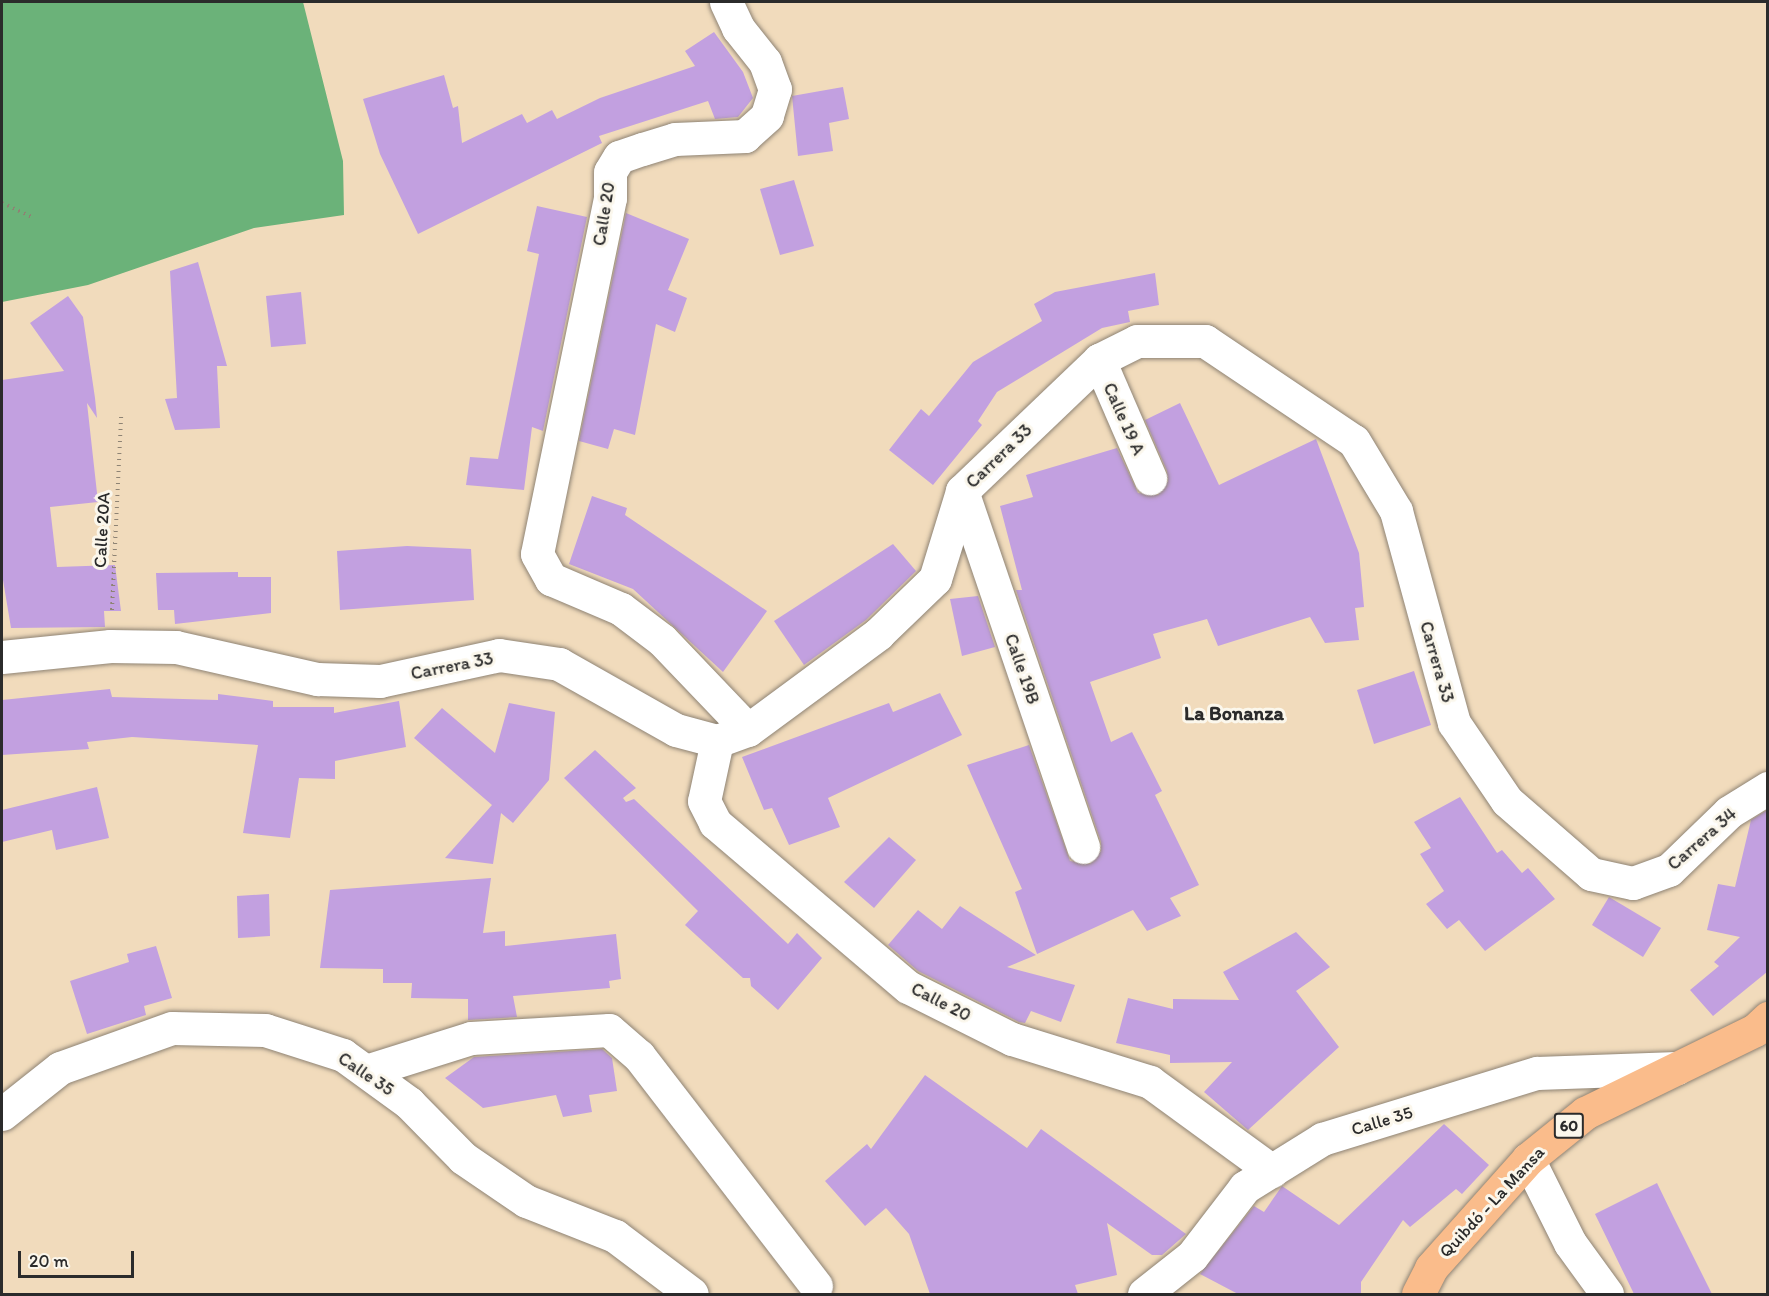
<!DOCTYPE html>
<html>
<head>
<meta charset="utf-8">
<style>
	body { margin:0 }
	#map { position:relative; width:1769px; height:1296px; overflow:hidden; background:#f1dbbc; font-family:Itim,sans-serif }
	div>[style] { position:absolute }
	.forest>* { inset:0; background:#6bb279 }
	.building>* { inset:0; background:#c2a0e0 }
	.path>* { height:4px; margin-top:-2px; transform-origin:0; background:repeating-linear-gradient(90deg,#8e8374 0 1.5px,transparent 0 6px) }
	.roads { filter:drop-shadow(0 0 2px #8e8374) drop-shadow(0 0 2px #8e8374) }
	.minor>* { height:33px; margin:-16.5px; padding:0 16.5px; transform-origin:16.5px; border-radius:16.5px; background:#fff }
	.primary>* { height:33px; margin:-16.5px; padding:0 16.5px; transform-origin:16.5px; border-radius:16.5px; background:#fabc8b }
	span { translate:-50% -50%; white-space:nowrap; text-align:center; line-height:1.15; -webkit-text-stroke:6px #fbf7ec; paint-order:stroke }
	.shield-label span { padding:2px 4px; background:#fbf7ec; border:2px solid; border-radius:4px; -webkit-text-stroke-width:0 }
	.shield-label { font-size:16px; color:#2b2b2b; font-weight:700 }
	.street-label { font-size:18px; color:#2b2b2b }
	.neighbourhood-label { font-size:20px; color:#2b2b2b; font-weight:700 }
	.frame { position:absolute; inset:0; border:3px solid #2b2b2b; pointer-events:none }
	.scale { position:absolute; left:18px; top:1251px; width:116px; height:27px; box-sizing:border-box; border:3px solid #2b2b2b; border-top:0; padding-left:8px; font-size:18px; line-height:21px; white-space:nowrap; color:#2b2b2b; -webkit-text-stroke:4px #fbf7ec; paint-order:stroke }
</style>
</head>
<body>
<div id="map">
	<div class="forest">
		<i style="clip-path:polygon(2px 2px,303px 2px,343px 161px,344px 215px,254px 228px,88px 285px,2px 302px)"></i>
	</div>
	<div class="building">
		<i style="clip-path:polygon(714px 32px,743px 72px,753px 98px,738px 117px,715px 119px,708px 101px,599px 136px,602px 143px,418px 234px,380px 154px,363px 99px,444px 75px,453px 108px,458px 106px,462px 143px,522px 114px,527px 123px,552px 110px,557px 119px,600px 98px,695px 66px,685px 51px)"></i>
		<i style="clip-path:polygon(843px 87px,849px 119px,829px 123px,833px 151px,798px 156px,792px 96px)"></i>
		<i style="clip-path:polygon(794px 180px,814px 246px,780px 255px,760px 189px)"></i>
		<i style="clip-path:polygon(537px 206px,587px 217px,543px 431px,532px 427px,524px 490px,466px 485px,470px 457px,498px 459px,539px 254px,527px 251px)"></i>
		<i style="clip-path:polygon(626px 213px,689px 239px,668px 290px,687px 298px,675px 332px,656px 324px,635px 435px,614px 429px,608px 449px,579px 441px)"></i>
		<i style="clip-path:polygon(198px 262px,227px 366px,217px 366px,220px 428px,175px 430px,165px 399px,177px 398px,170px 271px)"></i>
		<i style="clip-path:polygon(1155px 273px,1159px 305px,1128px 311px,1130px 322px,1102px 328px,997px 392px,978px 421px,982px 425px,933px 485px,889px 450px,921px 409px,929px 416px,973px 362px,1042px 321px,1034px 304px,1055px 292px)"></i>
		<i style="clip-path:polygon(301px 292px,306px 344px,271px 347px,266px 296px)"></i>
		<i style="clip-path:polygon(68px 296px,83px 317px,95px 398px,97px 418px,87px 403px,98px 502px,50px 507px,57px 567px,115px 565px,121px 611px,104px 611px,105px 627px,11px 628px,2px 574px,2px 380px,64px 371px,30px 323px)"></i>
		<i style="clip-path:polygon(1180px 403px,1219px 485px,1316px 439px,1359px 553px,1364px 607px,1355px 608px,1359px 640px,1325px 643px,1310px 617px,1218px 646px,1207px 619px,1153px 634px,1161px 658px,1090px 682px,1111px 742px,1132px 732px,1162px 791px,1155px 795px,1199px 885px,1170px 898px,1181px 916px,1147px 931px,1133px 910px,1037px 954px,1015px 892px,1022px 889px,967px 765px,1029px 745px,1070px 861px,1090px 864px,1101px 851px,1101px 842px,1016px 590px,1022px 590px,1000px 506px,1033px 497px,1026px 475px,1117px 448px,1138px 493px,1158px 495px,1168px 481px,1167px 471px,1145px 420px)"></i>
		<i style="clip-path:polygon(592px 496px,627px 508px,625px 515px,767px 611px,723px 672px,633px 589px,569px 564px)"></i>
		<i style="clip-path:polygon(893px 544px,916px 571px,866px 620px,804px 665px,774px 621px)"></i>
		<i style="clip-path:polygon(407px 546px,471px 549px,474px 600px,340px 610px,337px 551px)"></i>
		<i style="clip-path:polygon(238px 572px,238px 577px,271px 577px,271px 613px,175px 624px,174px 610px,158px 610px,156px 573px)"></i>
		<i style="clip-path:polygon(978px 596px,995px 647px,962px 656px,950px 599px)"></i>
		<i style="clip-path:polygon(1414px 671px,1431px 725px,1374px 744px,1357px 690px)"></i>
		<i style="clip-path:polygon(110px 689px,112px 697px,218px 700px,218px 694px,273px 701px,273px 707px,334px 707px,334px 713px,399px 701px,406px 747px,335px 761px,335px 779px,299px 778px,290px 838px,243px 833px,258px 745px,132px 737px,87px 742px,89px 749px,2px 755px,2px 700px)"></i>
		<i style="clip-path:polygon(940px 693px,962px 735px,828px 798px,840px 827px,789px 845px,772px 808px,764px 810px,742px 757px,889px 703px,893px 712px)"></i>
		<i style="clip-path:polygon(509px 703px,555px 712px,549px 780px,513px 823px,501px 813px,493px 864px,445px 858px,492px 805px,414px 738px,442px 708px,495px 753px)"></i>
		<i style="clip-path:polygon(595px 750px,636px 788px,623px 798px,626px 802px,634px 799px,788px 944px,797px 933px,822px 958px,778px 1010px,751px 986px,750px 978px,743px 978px,685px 925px,698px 911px,564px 778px)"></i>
		<i style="clip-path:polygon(97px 787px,109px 838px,56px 850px,52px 830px,2px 842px,2px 810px)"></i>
		<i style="clip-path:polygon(1460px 797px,1497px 853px,1502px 850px,1522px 873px,1528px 868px,1555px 899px,1485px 951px,1459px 920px,1447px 929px,1426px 904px,1444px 891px,1420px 854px,1431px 848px,1414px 822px)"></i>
		<i style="clip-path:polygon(1767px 810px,1767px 972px,1713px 1016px,1690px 990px,1719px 966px,1714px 962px,1740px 937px,1707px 930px,1718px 884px,1735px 887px,1751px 820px)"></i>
		<i style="clip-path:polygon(889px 837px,916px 860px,874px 908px,844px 882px)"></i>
		<i style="clip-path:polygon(491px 878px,483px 933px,505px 931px,505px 946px,616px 934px,621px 979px,609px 981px,610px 988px,513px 996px,517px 1017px,468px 1020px,468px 999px,411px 998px,412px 983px,383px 983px,383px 969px,320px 968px,330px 890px)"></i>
		<i style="clip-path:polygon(269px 894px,270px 936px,238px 938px,237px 896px)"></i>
		<i style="clip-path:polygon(1609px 897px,1661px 928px,1643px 957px,1592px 925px)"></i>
		<i style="clip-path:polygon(960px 906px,1036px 955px,1007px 967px,1075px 985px,1061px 1022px,1031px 1011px,1025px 1023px,1019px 1022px,918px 971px,888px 945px,918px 910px,942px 929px)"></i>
		<i style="clip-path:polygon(1296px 932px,1330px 967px,1296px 991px,1339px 1047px,1248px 1130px,1204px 1092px,1232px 1062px,1170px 1063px,1170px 1055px,1116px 1043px,1128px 998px,1173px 1009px,1173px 999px,1239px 1000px,1223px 972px)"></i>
		<i style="clip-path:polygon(156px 946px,172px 998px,144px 1006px,146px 1015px,87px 1034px,70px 981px,129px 962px,127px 954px)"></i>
		<i style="clip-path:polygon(602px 1049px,612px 1058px,617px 1091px,589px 1095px,592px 1112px,563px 1117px,556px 1095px,483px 1108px,445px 1078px,474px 1057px)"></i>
		<i style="clip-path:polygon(925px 1075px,1027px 1148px,1041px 1129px,1186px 1234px,1162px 1255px,1152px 1255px,1107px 1223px,1117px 1275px,1075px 1285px,1078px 1294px,930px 1294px,909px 1234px,886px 1208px,865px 1226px,825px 1181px,867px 1144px,871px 1149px)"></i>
		<i style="clip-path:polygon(1444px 1124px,1489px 1165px,1462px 1194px,1456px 1189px,1410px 1227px,1403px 1220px,1361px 1282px,1361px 1294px,1238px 1294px,1200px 1274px,1254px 1206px,1264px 1212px,1282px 1186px,1339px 1225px)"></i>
		<i style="clip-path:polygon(1657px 1183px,1673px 1216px,1712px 1294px,1634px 1294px,1595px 1214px)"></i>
	</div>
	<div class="path">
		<i style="left:2px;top:203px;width:35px;rotate:25deg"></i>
		<i style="left:112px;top:610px;width:194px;rotate:-87.3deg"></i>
	</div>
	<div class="roads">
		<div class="minor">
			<i style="left:726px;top:2px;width:29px;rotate:65deg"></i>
			<i style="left:738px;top:28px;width:43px;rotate:51.5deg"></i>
			<i style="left:765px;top:62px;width:29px;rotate:70deg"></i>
			<i style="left:775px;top:89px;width:28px;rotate:107deg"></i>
			<i style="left:767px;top:116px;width:30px;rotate:138deg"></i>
			<i style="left:745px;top:136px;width:70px;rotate:177.5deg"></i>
			<i style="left:675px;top:139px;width:34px;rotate:163deg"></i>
			<i style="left:642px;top:149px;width:24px;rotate:161deg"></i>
			<i style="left:619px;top:157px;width:17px;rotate:121deg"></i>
			<i style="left:610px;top:172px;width:26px;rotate:90deg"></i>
			<i style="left:610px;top:198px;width:363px;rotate:101.6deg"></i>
			<i style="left:537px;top:554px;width:29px;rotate:61deg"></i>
			<i style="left:551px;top:579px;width:76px;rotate:23.2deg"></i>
			<i style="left:621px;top:609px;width:51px;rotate:37.1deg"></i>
			<i style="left:662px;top:640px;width:124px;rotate:46.3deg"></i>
			<i style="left:1099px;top:360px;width:129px;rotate:66.6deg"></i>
			<i style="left:962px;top:491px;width:376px;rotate:71.2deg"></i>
			<i style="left:2px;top:657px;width:109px;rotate:-5.8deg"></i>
			<i style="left:110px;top:646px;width:66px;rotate:0.9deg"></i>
			<i style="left:176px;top:647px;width:145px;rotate:12.8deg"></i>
			<i style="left:317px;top:679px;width:63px;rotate:1.8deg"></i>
			<i style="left:380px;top:681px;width:122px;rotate:-12.3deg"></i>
			<i style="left:499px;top:655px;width:61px;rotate:8.5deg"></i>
			<i style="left:559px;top:664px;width:134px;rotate:29.4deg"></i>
			<i style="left:676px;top:730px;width:42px;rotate:15deg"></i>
			<i style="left:717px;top:741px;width:33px;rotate:-20deg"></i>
			<i style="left:748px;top:730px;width:162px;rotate:-36.4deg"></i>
			<i style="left:878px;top:634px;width:79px;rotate:-44deg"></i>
			<i style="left:935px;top:579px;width:92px;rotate:-72.9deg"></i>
			<i style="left:962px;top:491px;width:190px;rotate:-43.7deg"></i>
			<i style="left:1099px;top:360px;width:42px;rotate:-26.6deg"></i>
			<i style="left:1137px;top:341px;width:68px"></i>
			<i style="left:1205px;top:341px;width:179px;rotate:33.9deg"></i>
			<i style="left:1354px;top:441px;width:82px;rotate:59deg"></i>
			<i style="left:1396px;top:511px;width:220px;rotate:74.7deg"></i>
			<i style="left:1454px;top:723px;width:94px;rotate:55.8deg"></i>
			<i style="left:1507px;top:801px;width:111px;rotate:41deg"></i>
			<i style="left:1591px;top:874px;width:43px;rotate:12.1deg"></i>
			<i style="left:1633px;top:883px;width:38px;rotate:-20deg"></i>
			<i style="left:1669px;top:870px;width:83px;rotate:-44deg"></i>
			<i style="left:1729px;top:812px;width:46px;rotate:-31.6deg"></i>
			<i style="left:717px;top:741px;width:61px;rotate:102.2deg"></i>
			<i style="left:704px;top:801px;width:25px;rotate:63deg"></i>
			<i style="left:715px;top:823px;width:253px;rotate:40.4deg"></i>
			<i style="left:908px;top:987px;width:116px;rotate:26.6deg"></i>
			<i style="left:1012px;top:1039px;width:145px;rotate:17.3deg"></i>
			<i style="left:1150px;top:1082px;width:151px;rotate:36.1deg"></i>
			<i style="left:366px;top:1071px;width:110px;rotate:-17.4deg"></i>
			<i style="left:471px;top:1038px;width:138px;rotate:-3.3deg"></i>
			<i style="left:609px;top:1030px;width:40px;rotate:41deg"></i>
			<i style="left:639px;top:1056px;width:290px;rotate:52.4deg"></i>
			<i style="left:2px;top:1114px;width:74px;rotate:-38.4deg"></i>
			<i style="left:60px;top:1068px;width:119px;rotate:-19.7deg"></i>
			<i style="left:172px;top:1028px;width:93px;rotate:1.2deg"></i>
			<i style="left:265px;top:1030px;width:82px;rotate:17.8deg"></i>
			<i style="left:343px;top:1055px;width:82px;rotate:36deg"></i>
			<i style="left:409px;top:1103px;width:77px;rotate:45.5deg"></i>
			<i style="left:463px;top:1158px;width:76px;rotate:34.3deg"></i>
			<i style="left:526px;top:1201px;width:96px;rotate:21.5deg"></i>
			<i style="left:615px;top:1236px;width:96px;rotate:37deg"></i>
			<i style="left:1528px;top:1159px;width:94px;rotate:63.4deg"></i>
			<i style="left:1570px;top:1243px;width:63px;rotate:54deg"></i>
			<i style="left:1144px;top:1294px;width:61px;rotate:-38.4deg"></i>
			<i style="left:1192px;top:1256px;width:87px;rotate:-52.5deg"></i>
			<i style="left:1245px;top:1187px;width:91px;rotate:-31.9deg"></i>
			<i style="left:1322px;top:1139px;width:225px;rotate:-17.1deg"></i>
			<i style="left:1537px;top:1073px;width:140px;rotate:-2deg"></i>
		</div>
		<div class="primary">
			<i style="left:1418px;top:1294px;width:29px;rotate:-63deg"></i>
			<i style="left:1431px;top:1268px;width:146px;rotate:-48.3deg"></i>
			<i style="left:1528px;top:1159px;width:73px;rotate:-38.9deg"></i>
			<i style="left:1585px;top:1113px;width:189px;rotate:-26deg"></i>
			<i style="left:1755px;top:1030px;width:18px;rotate:-43deg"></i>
		</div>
	</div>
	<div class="shield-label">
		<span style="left:1569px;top:1126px">60</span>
	</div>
	<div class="street-label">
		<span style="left:604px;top:214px;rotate:-81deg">Calle 20</span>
		<span style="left:1124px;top:419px;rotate:66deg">Calle 19 A</span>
		<span style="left:999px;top:456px;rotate:-44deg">Carrera 33</span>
		<span style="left:102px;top:530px;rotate:-87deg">Calle 20A</span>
		<span style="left:1437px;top:662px;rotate:74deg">Carrera 33</span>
		<span style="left:452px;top:666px;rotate:-11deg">Carrera 33</span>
		<span style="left:1022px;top:669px;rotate:71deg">Calle 19B</span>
		<span style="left:1702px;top:839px;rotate:-41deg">Carrera 34</span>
		<span style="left:941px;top:1002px;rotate:27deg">Calle 20</span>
		<span style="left:366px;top:1074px;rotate:34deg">Calle 35</span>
		<span style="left:1382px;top:1121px;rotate:-17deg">Calle 35</span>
		<span style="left:1492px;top:1202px;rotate:-47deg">Quibdó - La Mansa</span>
	</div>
	<div class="neighbourhood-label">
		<span style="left:1234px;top:713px">La Bonanza</span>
	</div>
	<div class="frame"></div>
	<div class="scale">20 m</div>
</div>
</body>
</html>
